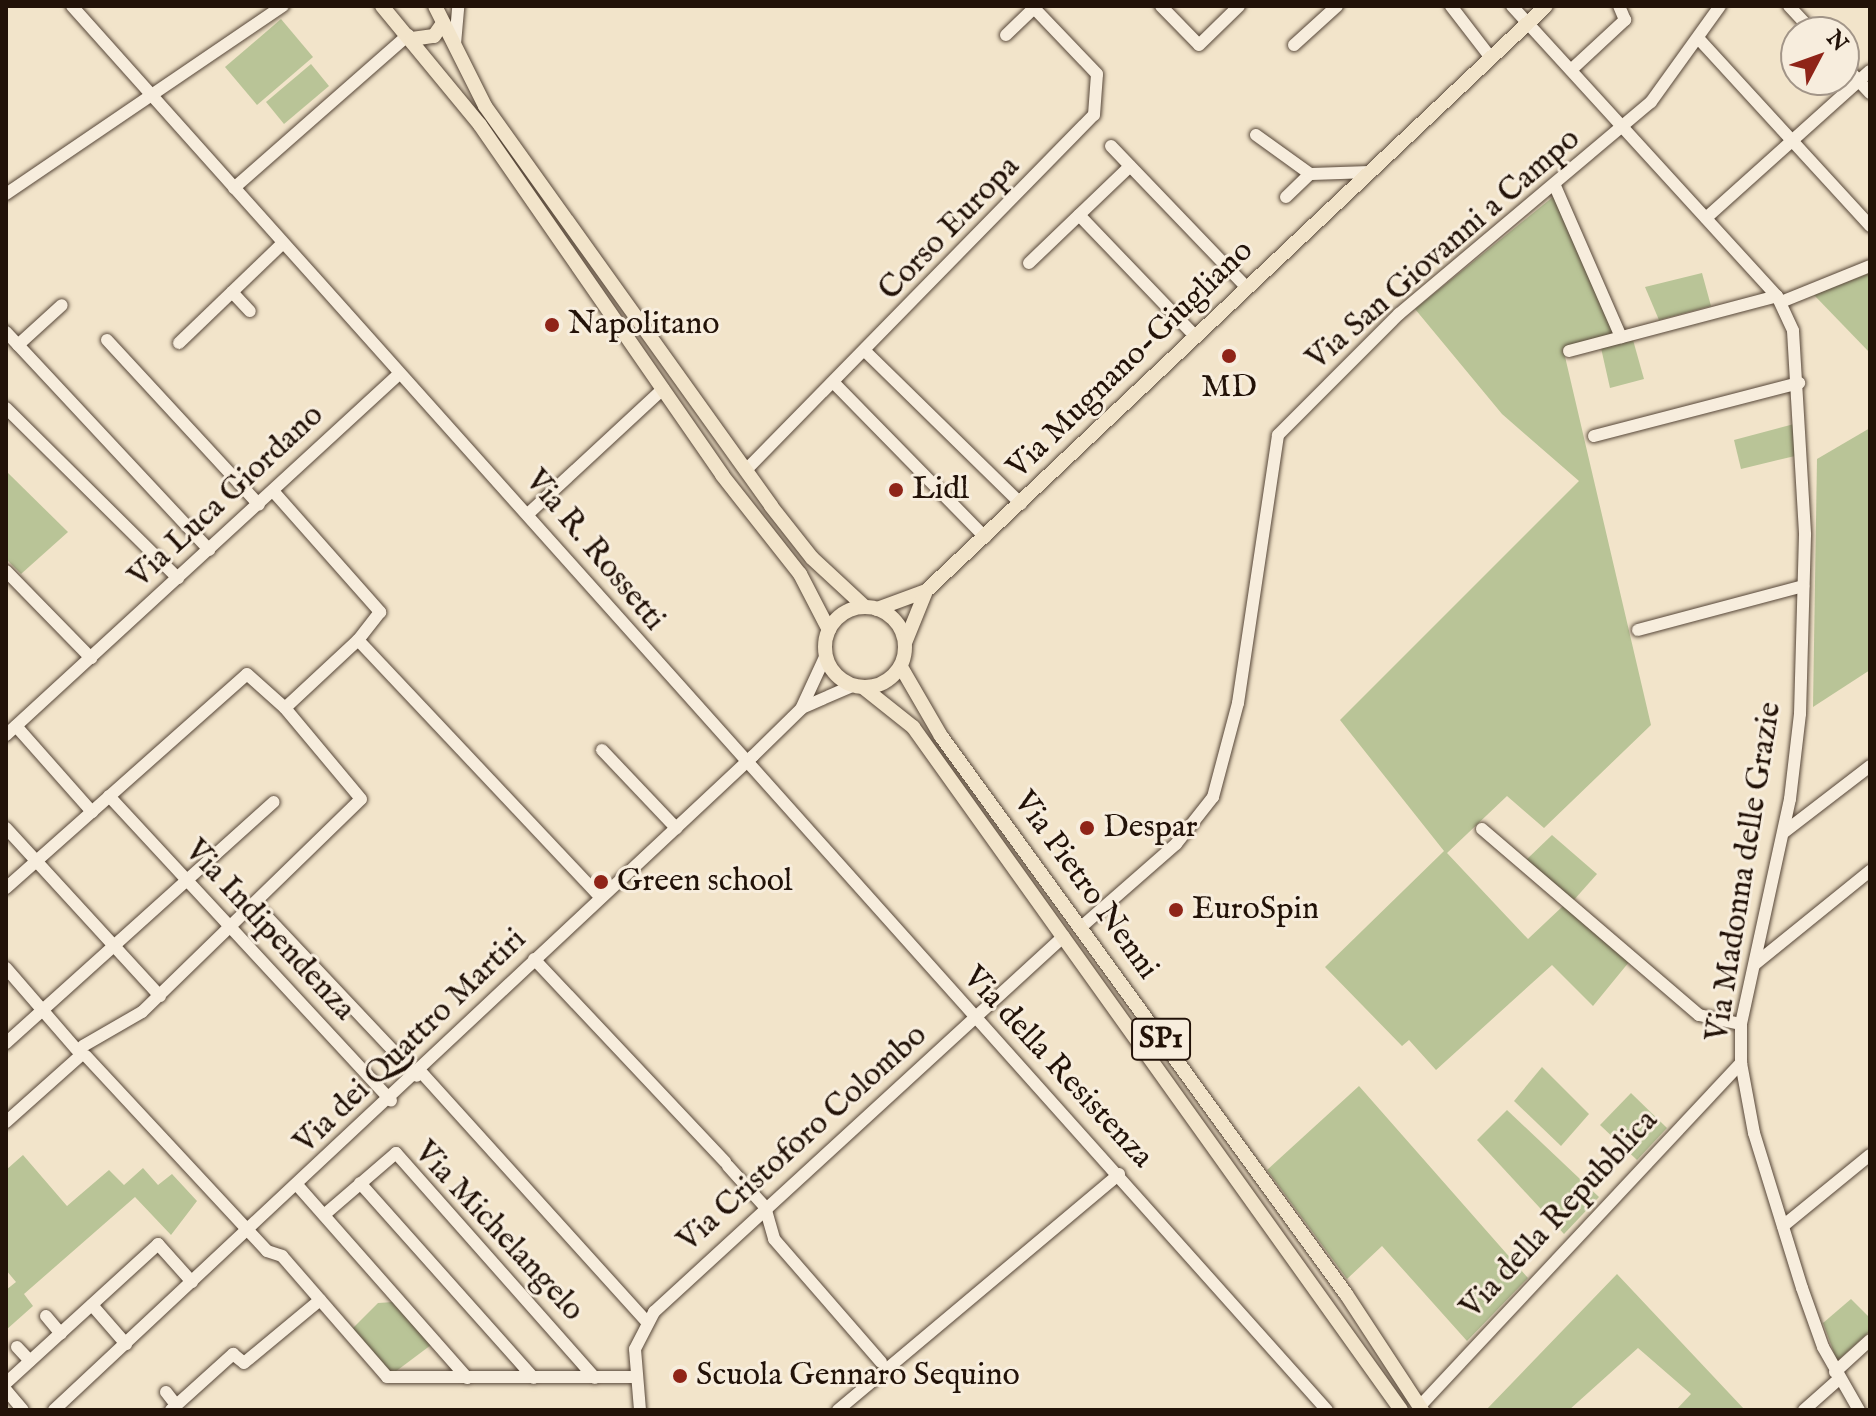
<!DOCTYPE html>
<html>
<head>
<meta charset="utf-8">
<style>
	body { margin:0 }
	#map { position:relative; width:1876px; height:1416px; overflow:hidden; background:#f2e4ca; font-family:"IM FELL English",serif }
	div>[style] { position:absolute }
	.green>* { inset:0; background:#b9c497 }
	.roads { filter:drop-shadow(0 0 2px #564638) drop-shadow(0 0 2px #564638) }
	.minor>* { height:12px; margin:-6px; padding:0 6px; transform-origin:6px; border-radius:6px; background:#f7eddd }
	.major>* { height:14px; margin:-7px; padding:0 7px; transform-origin:7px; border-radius:7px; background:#f2e4ca }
	.major>.ring { margin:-7px; padding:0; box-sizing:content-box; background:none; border:14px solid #f2e4ca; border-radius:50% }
	.dots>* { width:22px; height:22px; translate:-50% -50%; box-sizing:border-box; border:4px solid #f7eddd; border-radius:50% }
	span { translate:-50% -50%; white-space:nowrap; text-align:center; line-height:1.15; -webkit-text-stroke:6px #f7eddd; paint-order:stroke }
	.shield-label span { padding:2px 6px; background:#f7eddd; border:2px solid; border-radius:6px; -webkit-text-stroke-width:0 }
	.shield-label { font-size:30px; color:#221208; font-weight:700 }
	.street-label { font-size:32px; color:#221208 }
	.poi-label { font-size:32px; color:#221208 }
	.left { translate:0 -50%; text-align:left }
	.frame { position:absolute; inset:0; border:8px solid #221208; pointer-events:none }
	.north { position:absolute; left:1780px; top:16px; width:80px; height:80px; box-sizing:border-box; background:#f7eddd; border:2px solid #a29588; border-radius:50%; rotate:49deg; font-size:22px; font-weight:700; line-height:32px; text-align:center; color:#221208 }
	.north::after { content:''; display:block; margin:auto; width:28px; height:36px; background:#8f2418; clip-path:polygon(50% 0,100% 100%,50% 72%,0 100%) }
</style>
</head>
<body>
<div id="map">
	<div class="green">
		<i style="clip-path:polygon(281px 19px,313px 57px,257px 105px,225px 67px)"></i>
		<i style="clip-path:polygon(311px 64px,329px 86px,284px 124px,266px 102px)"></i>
		<i style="clip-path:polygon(1554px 196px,1615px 333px,1563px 348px,1651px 725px,1544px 828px,1507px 796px,1447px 853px,1528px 939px,1563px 906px,1629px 962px,1593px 1006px,1552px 965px,1436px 1070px,1409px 1040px,1402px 1046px,1325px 967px,1444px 851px,1340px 720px,1579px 481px,1502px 414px,1415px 309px)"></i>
		<i style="clip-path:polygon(1702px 273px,1711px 306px,1659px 320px,1645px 287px)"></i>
		<i style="clip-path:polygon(1870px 273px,1870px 353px,1814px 295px)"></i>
		<i style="clip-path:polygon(1633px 340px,1644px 379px,1610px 388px,1601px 348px)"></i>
		<i style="clip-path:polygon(1794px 424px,1795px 456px,1741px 469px,1734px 440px)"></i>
		<i style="clip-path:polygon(1870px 428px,1870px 670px,1813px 707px,1817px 459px)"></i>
		<i style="clip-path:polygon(6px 471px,68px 532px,21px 574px,6px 559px)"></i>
		<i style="clip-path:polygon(1552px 835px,1597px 874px,1573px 901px,1525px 861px)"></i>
		<i style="clip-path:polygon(1542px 1067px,1589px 1114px,1561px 1146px,1514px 1101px)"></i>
		<i style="clip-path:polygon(1359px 1086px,1528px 1278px,1467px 1341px,1382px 1246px,1347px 1279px,1267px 1170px)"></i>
		<i style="clip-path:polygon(1631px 1093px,1667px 1128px,1637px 1160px,1600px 1125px)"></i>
		<i style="clip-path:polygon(1507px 1110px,1599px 1197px,1564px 1234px,1477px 1140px)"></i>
		<i style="clip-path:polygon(23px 1155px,67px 1206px,109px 1170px,124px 1185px,143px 1168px,158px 1185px,172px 1174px,197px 1201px,171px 1235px,135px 1197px,24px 1294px,33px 1306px,6px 1330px,6px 1290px,16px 1282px,6px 1270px,6px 1170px)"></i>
		<i style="clip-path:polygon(1617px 1274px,1744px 1409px,1676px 1410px,1691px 1394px,1638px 1348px,1569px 1410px,1486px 1410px)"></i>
		<i style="clip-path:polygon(1851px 1299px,1870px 1318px,1870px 1331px,1837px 1361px,1823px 1323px)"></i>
		<i style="clip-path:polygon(393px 1302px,431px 1345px,391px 1375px,351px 1330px,378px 1303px)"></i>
	</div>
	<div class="roads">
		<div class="minor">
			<i style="left:72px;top:6px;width:1883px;rotate:48.21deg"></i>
			<i style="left:1161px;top:6px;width:54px;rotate:45.7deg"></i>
			<i style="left:1199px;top:45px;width:56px;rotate:-44.3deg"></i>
			<i style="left:1451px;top:6px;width:66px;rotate:52.4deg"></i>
			<i style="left:1512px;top:6px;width:393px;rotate:47.6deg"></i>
			<i style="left:1777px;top:296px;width:38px;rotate:65deg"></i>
			<i style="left:1793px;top:331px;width:204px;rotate:86.6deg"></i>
			<i style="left:1805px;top:535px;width:179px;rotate:91.6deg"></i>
			<i style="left:1800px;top:714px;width:86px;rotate:96.7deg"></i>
			<i style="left:1790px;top:799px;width:230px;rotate:102.3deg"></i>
			<i style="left:1741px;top:1024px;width:39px;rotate:90deg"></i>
			<i style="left:1741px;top:1063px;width:71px;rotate:79.5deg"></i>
			<i style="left:1754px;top:1133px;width:162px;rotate:72.8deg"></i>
			<i style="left:1802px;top:1288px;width:63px;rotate:70.4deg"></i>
			<i style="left:1823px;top:1347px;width:73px;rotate:60.3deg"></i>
			<i style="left:1789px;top:6px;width:35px;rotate:47deg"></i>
			<i style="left:1006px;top:35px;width:42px;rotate:-44deg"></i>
			<i style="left:1698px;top:38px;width:255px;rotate:47.5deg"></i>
			<i style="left:455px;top:44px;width:38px;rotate:-85deg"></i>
			<i style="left:1294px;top:45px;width:58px;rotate:-42.2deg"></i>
			<i style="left:1844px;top:65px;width:38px;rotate:47deg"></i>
			<i style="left:1571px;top:70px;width:74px;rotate:-42.8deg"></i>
			<i style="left:1625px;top:20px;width:15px;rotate:-113deg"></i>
			<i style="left:1256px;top:135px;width:67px;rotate:35.8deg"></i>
			<i style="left:1111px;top:146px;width:197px;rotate:46.2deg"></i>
			<i style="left:1555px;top:186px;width:165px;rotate:66.4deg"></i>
			<i style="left:234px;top:188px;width:232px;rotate:-41.3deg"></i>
			<i style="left:6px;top:194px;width:335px;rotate:-34.2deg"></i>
			<i style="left:1286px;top:197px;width:33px;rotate:-44deg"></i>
			<i style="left:1310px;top:174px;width:61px;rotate:-1.9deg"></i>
			<i style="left:1079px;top:215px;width:169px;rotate:46.2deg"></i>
			<i style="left:1706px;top:218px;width:220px;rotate:-41.9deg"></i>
			<i style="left:1029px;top:263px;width:140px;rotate:-43.8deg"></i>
			<i style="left:232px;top:292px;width:26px;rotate:47deg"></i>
			<i style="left:1781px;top:302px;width:96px;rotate:-22deg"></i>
			<i style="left:6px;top:332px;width:298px;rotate:47deg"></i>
			<i style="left:107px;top:340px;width:224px;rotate:47.3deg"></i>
			<i style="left:179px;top:343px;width:141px;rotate:-43.9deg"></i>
			<i style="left:18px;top:345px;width:59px;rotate:-42.3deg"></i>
			<i style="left:1569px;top:351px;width:215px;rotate:-14.8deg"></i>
			<i style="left:866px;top:352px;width:217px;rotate:44.4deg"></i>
			<i style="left:834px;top:383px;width:216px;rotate:45.6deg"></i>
			<i style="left:6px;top:408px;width:242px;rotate:44.7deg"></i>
			<i style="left:1594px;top:436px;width:212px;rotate:-14.5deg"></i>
			<i style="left:746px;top:470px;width:497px;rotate:-45.6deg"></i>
			<i style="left:1094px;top:115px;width:41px;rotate:-85.8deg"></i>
			<i style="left:1097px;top:74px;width:91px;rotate:-133.7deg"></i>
			<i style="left:273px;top:491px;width:162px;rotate:48.5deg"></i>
			<i style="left:380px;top:612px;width:36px;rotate:128deg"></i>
			<i style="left:358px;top:640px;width:354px;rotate:46.7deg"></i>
			<i style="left:529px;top:513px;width:183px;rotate:-42.8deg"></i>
			<i style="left:6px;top:571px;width:122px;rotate:45.7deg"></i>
			<i style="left:1638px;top:630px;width:171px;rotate:-14.9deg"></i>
			<i style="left:804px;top:707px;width:52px;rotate:-23.6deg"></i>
			<i style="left:16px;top:726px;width:115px;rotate:48.5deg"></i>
			<i style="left:6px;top:735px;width:534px;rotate:-42.57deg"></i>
			<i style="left:602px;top:750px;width:108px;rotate:46.5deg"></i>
			<i style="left:109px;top:796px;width:415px;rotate:47.2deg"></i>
			<i style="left:6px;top:828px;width:228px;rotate:47.5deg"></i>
			<i style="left:1482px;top:829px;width:286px;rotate:40.6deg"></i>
			<i style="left:1699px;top:1015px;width:43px;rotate:12.1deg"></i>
			<i style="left:1783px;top:833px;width:110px;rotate:-37.6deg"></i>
			<i style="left:6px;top:888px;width:322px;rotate:-41.6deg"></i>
			<i style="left:247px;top:674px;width:51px;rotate:41.8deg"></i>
			<i style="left:255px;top:904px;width:236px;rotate:46.7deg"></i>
			<i style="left:1080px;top:928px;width:128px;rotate:-41.2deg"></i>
			<i style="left:1176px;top:844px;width:60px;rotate:-51.8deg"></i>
			<i style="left:1213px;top:797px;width:97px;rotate:-75.1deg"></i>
			<i style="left:1238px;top:703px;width:271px;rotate:-81.5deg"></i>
			<i style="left:1278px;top:435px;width:171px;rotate:-45deg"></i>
			<i style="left:1399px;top:314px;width:329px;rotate:-40.1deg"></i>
			<i style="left:1651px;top:102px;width:118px;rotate:-54.3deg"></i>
			<i style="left:534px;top:959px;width:279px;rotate:46.7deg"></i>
			<i style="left:1755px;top:964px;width:148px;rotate:-39deg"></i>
			<i style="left:6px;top:968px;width:108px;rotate:49.1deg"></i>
			<i style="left:6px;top:1043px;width:360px;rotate:-42deg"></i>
			<i style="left:83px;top:1046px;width:68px;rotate:-30deg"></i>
			<i style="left:142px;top:1012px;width:305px;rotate:-44.2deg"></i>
			<i style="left:361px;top:799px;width:119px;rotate:-129.9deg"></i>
			<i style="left:285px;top:708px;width:100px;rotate:-43deg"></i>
			<i style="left:86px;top:1056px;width:266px;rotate:47.1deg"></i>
			<i style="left:267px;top:1251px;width:16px;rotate:18deg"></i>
			<i style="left:282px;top:1256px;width:160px;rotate:49deg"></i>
			<i style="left:387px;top:1377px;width:248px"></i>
			<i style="left:421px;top:1072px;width:337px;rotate:47.9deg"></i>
			<i style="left:6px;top:1122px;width:98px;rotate:-41.7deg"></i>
			<i style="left:728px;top:1166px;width:55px;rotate:47.9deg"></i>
			<i style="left:765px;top:1207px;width:33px;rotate:74deg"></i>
			<i style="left:774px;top:1239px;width:163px;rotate:49deg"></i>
			<i style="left:360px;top:1183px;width:261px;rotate:48.3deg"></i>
			<i style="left:298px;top:1186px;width:256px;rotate:48.6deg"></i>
			<i style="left:324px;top:1215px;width:95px;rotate:-40.7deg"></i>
			<i style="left:396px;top:1153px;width:300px;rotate:48.5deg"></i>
			<i style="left:1783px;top:1226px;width:112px;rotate:-39.2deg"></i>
			<i style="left:92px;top:1305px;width:52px;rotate:48.9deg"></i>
			<i style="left:46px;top:1316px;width:23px;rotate:50deg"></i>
			<i style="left:17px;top:1347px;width:19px;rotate:47deg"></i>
			<i style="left:1835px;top:1372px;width:47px;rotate:-42.4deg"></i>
			<i style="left:6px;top:1383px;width:206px;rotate:-42.4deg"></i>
			<i style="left:158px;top:1244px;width:51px;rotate:48.2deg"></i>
			<i style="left:6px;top:1390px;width:26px;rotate:50deg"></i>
			<i style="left:166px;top:1392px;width:16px;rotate:52deg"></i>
			<i style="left:1420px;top:1406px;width:470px;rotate:-46.9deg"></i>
			<i style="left:54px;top:1410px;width:957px;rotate:-43.1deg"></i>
			<i style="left:753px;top:756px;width:67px;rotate:-44.4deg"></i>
			<i style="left:801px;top:709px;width:60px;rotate:-65.2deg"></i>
			<i style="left:171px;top:1410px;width:84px;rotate:-42.1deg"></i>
			<i style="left:233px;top:1354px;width:14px;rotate:39deg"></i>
			<i style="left:244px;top:1363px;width:99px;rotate:-39.7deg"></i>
			<i style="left:640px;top:1410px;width:61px;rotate:-94.7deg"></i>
			<i style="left:635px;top:1349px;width:42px;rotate:-62.8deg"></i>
			<i style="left:654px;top:1312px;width:556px;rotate:-42.52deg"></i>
			<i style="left:838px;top:1410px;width:367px;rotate:-40deg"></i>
			<i style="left:1804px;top:1410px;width:47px;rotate:-41.5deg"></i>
		</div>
		<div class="major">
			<i style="left:382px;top:6px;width:154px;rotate:50.5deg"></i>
			<i style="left:480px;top:125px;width:426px;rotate:55.3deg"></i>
			<i style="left:722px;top:475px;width:126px;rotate:51.8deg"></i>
			<i style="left:800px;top:574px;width:63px;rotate:62.6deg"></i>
			<i style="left:435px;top:6px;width:112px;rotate:63.4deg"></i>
			<i style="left:485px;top:106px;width:492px;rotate:54.4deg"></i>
			<i style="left:771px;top:506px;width:66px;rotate:51.7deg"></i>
			<i style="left:812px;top:558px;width:72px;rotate:42.8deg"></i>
			<i style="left:412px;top:39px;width:22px;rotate:-8deg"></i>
			<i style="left:434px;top:36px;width:16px;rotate:-55deg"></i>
			<i class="ring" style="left:825px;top:607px;width:66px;height:66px"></i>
			<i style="left:877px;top:609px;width:52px;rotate:-20.2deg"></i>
			<i style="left:926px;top:591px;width:852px;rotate:-43.34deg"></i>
			<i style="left:905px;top:643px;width:56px;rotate:-68deg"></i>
			<i style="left:901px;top:667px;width:80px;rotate:59.9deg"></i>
			<i style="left:941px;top:736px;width:689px;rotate:54.03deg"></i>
			<i style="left:1346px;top:1294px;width:139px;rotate:56.8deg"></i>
			<i style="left:864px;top:688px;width:63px;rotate:38.5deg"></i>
			<i style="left:913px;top:727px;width:839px;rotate:54.45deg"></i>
		</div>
	</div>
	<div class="dots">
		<i style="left:552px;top:325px;background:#8f2418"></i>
		<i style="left:1229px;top:356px;background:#8f2418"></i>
		<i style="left:896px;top:490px;background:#8f2418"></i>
		<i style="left:1087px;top:828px;background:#8f2418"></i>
		<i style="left:601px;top:882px;background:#8f2418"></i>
		<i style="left:1176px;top:910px;background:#8f2418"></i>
		<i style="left:680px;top:1376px;background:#8f2418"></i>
	</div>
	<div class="shield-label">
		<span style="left:1161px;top:1039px">SP1</span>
	</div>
	<div class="street-label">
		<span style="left:950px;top:229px;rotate:-46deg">Corso Europa</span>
		<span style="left:1444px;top:250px;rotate:-41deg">Via San Giovanni a Campo</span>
		<span style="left:1131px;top:360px;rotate:-44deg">Via Mugnano-Giugliano</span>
		<span style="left:227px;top:497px;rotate:-43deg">Via Luca Giordano</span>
		<span style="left:594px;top:551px;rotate:50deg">Via R. Rossetti</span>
		<span style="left:1745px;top:872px;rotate:-81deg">Via Madonna delle Grazie</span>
		<span style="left:1085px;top:886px;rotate:54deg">Via Pietro Nenni</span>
		<span style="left:269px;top:931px;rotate:47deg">Via Indipendenza</span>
		<span style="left:411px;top:1042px;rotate:-44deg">Via dei Quattro Martiri</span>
		<span style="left:1057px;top:1068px;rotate:47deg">Via della Resistenza</span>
		<span style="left:803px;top:1139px;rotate:-42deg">Via Cristoforo Colombo</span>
		<span style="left:1560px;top:1215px;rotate:-47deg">Via della Repubblica</span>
		<span style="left:498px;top:1232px;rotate:47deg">Via Michelangelo</span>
	</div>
	<div class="poi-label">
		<span class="left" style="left:568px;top:325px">Napolitano</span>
		<span style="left:1229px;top:388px">MD</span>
		<span class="left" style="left:912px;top:490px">Lidl</span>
		<span class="left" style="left:1103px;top:828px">Despar</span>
		<span class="left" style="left:617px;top:882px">Green school</span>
		<span class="left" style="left:1192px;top:910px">EuroSpin</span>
		<span class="left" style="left:696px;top:1376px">Scuola Gennaro Sequino</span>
	</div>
	<div class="frame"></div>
	<div class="north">N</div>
</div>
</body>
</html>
